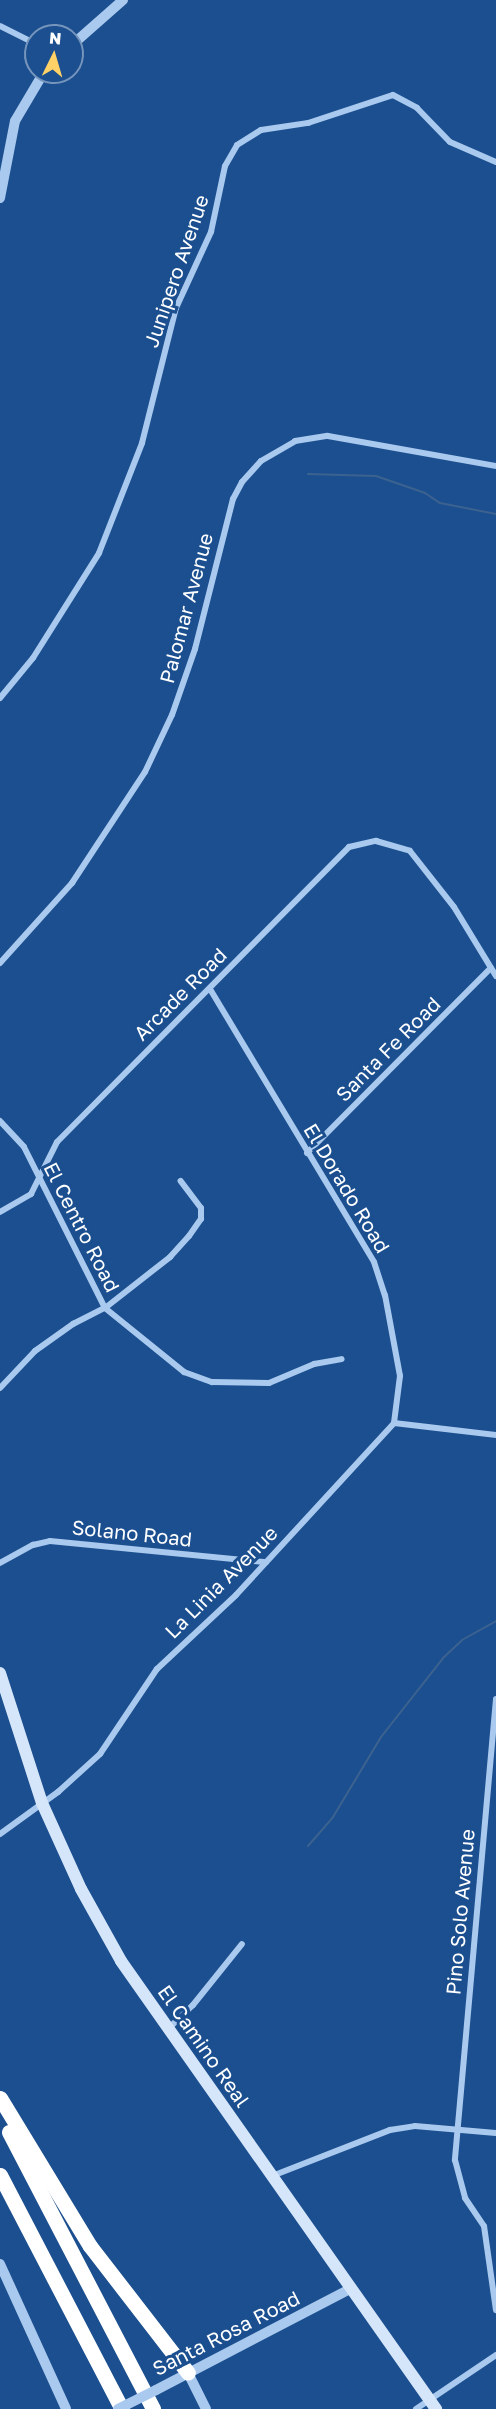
<!DOCTYPE html>
<html>
<head>
<meta charset="utf-8">
<style>
	body { margin:0 }
	#map { position:relative; width:496px; height:2409px; overflow:hidden; background:#1b4f8f; font-family:"Golos Text",sans-serif }
	div>[style] { position:absolute }
	.stream>* { height:2px; margin:-1px; padding:0 1px; transform-origin:1px; border-radius:1px; background:#3c6290 }
	.minor>* { height:6px; margin:-3px; padding:0 3px; transform-origin:3px; border-radius:3px; background:#a9c9ee }
	.tertiary>* { height:10px; margin:-5px; padding:0 5px; transform-origin:5px; border-radius:5px; background:#a9c9ee }
	.secondary>* { height:12px; margin:-6px; padding:0 6px; transform-origin:6px; border-radius:6px; background:#d6e6fa }
	.motorway>* { height:15px; margin:-7.5px; padding:0 7.5px; transform-origin:7.5px; border-radius:7.5px; background:#fff }
	.tertiary-bridge>* { height:10px; margin:-5px; padding:0 5px; transform-origin:5px; border-radius:5px; background:#a9c9ee }
	span { translate:-50% -50%; white-space:nowrap; text-align:center; line-height:1.15; -webkit-text-stroke:6px #1b4f8f; paint-order:stroke }
	.street-label { font-size:20px; color:#fff }
	.north { position:absolute; left:24px; top:24px; width:60px; height:60px; box-sizing:border-box; background:#1b4f8f; border:2px solid #7695bc; border-radius:50%; rotate:5deg; font-size:16px; font-weight:700; line-height:24px; text-align:center; color:#fff }
	.north::after { content:''; display:block; margin:auto; width:21px; height:27px; background:#ffd166; clip-path:polygon(50% 0,100% 100%,50% 72%,0 100%) }
</style>
</head>
<body>
<div id="map">
	<div class="stream">
		<i style="left:308px;top:474px;width:68px;rotate:1.7deg"></i>
		<i style="left:376px;top:476px;width:52px;rotate:19.1deg"></i>
		<i style="left:425px;top:493px;width:18px;rotate:34deg"></i>
		<i style="left:440px;top:503px;width:57px;rotate:11.1deg"></i>
		<i style="left:308px;top:1846px;width:38px;rotate:-49deg"></i>
		<i style="left:333px;top:1817px;width:93px;rotate:-59deg"></i>
		<i style="left:381px;top:1737px;width:102px;rotate:-51.8deg"></i>
		<i style="left:444px;top:1657px;width:25px;rotate:-43deg"></i>
		<i style="left:462px;top:1640px;width:39px;rotate:-29deg"></i>
	</div>
	<div class="minor">
		<i style="left:0;top:26px;width:40px;rotate:26.6deg"></i>
		<i style="left:0;top:698px;width:52px;rotate:-50.5deg"></i>
		<i style="left:33px;top:658px;width:124px;rotate:-57.8deg"></i>
		<i style="left:99px;top:553px;width:118px;rotate:-68.6deg"></i>
		<i style="left:142px;top:443px;width:139px;rotate:-75.9deg"></i>
		<i style="left:176px;top:308px;width:84px;rotate:-65.3deg"></i>
		<i style="left:211px;top:232px;width:67px;rotate:-78deg"></i>
		<i style="left:225px;top:166px;width:24px;rotate:-60deg"></i>
		<i style="left:237px;top:145px;width:28px;rotate:-32deg"></i>
		<i style="left:261px;top:130px;width:48px;rotate:-8.5deg"></i>
		<i style="left:308px;top:123px;width:89px;rotate:-18.2deg"></i>
		<i style="left:393px;top:95px;width:27px;rotate:28deg"></i>
		<i style="left:417px;top:108px;width:47px;rotate:45.9deg"></i>
		<i style="left:450px;top:142px;width:50px;rotate:23.5deg"></i>
		<i style="left:0;top:963px;width:108px;rotate:-48deg"></i>
		<i style="left:72px;top:883px;width:133px;rotate:-56.7deg"></i>
		<i style="left:145px;top:772px;width:63px;rotate:-64.7deg"></i>
		<i style="left:172px;top:715px;width:70px;rotate:-70.8deg"></i>
		<i style="left:195px;top:649px;width:155px;rotate:-75.8deg"></i>
		<i style="left:233px;top:499px;width:19px;rotate:-62deg"></i>
		<i style="left:242px;top:482px;width:28px;rotate:-48deg"></i>
		<i style="left:261px;top:461px;width:39px;rotate:-30deg"></i>
		<i style="left:295px;top:441px;width:33px;rotate:-9deg"></i>
		<i style="left:328px;top:436px;width:171px;rotate:10.1deg"></i>
		<i style="left:210px;top:989px;width:318px;rotate:59deg"></i>
		<i style="left:374px;top:1262px;width:35px;rotate:72deg"></i>
		<i style="left:385px;top:1295px;width:82px;rotate:79.5deg"></i>
		<i style="left:400px;top:1376px;width:47px;rotate:97.3deg"></i>
		<i style="left:0;top:1121px;width:35px;rotate:47deg"></i>
		<i style="left:24px;top:1147px;width:180px;rotate:63.3deg"></i>
		<i style="left:105px;top:1308px;width:102px;rotate:39deg"></i>
		<i style="left:184px;top:1372px;width:30px;rotate:20deg"></i>
		<i style="left:212px;top:1382px;width:57px;rotate:1deg"></i>
		<i style="left:269px;top:1383px;width:49px;rotate:-22.9deg"></i>
		<i style="left:314px;top:1364px;width:28px;rotate:-10deg"></i>
		<i style="left:307px;top:1153px;width:261px;rotate:-45.2deg"></i>
		<i style="left:0;top:1212px;width:36px;rotate:-30deg"></i>
		<i style="left:31px;top:1194px;width:58px;rotate:-63.4deg"></i>
		<i style="left:57px;top:1142px;width:415px;rotate:-45.3deg"></i>
		<i style="left:349px;top:847px;width:28px;rotate:-13deg"></i>
		<i style="left:376px;top:841px;width:35px;rotate:16deg"></i>
		<i style="left:410px;top:851px;width:71px;rotate:51.8deg"></i>
		<i style="left:454px;top:907px;width:81px;rotate:58.7deg"></i>
		<i style="left:0;top:1388px;width:51px;rotate:-46.6deg"></i>
		<i style="left:35px;top:1351px;width:47px;rotate:-35.4deg"></i>
		<i style="left:73px;top:1324px;width:36px;rotate:-27deg"></i>
		<i style="left:105px;top:1308px;width:83px;rotate:-38.1deg"></i>
		<i style="left:170px;top:1257px;width:28px;rotate:-48deg"></i>
		<i style="left:189px;top:1236px;width:21px;rotate:-55deg"></i>
		<i style="left:201px;top:1219px;width:11px;rotate:-90deg"></i>
		<i style="left:201px;top:1208px;width:34px;rotate:-127deg"></i>
		<i style="left:0;top:1563px;width:38px;rotate:-29deg"></i>
		<i style="left:33px;top:1545px;width:17px;rotate:-13deg"></i>
		<i style="left:50px;top:1541px;width:217px;rotate:5.6deg"></i>
		<i style="left:496px;top:1699px;width:463px;rotate:95.1deg"></i>
		<i style="left:455px;top:2160px;width:39px;rotate:75deg"></i>
		<i style="left:465px;top:2198px;width:34px;rotate:56deg"></i>
		<i style="left:484px;top:2226px;width:85px;rotate:81.9deg"></i>
		<i style="left:0;top:1834px;width:72px;rotate:-35.9deg"></i>
		<i style="left:58px;top:1792px;width:57px;rotate:-42.1deg"></i>
		<i style="left:100px;top:1754px;width:102px;rotate:-56.2deg"></i>
		<i style="left:157px;top:1669px;width:108px;rotate:-43.1deg"></i>
		<i style="left:236px;top:1595px;width:234px;rotate:-47.4deg"></i>
		<i style="left:394px;top:1423px;width:103px;rotate:6.7deg"></i>
		<i style="left:169px;top:2028px;width:33px;rotate:-44deg"></i>
		<i style="left:193px;top:2005px;width:78px;rotate:-51.2deg"></i>
		<i style="left:272px;top:2176px;width:127px;rotate:-21.3deg"></i>
		<i style="left:390px;top:2130px;width:25px;rotate:-9deg"></i>
		<i style="left:415px;top:2126px;width:81px;rotate:4.9deg"></i>
		<i style="left:416px;top:2409px;width:97px;rotate:-34deg"></i>
	</div>
	<div class="tertiary">
		<i style="left:72px;top:45px;width:68px;rotate:-41.4deg"></i>
		<i style="left:0;top:198px;width:78px;rotate:-79deg"></i>
		<i style="left:15px;top:121px;width:57px;rotate:-59.4deg"></i>
		<i style="left:0;top:2264px;width:159px;rotate:65.5deg"></i>
		<i style="left:188px;top:2373px;width:40px;rotate:63.4deg"></i>
		<i style="left:156px;top:2390px;width:219px;rotate:-27.5deg"></i>
	</div>
	<div class="secondary">
		<i style="left:0;top:1673px;width:137px;rotate:72.1deg"></i>
		<i style="left:42px;top:1803px;width:94px;rotate:65.6deg"></i>
		<i style="left:81px;top:1889px;width:82px;rotate:60.9deg"></i>
		<i style="left:121px;top:1961px;width:548px;rotate:54.89deg"></i>
	</div>
	<div class="motorway">
		<i style="left:0;top:2098px;width:173px;rotate:58.7deg"></i>
		<i style="left:90px;top:2246px;width:160px;rotate:52.3deg"></i>
		<i style="left:9px;top:2132px;width:312px;rotate:62.5deg"></i>
		<i style="left:0;top:2175px;width:264px;rotate:62.5deg"></i>
	</div>
	<div class="tertiary-bridge">
		<i style="left:118px;top:2409px;width:42px;rotate:-26.6deg"></i>
	</div>
	<div class="street-label">
		<span style="left:176px;top:271px;rotate:-71deg">Junipero Avenue</span>
		<span style="left:186px;top:608px;rotate:-75deg">Palomar Avenue</span>
		<span style="left:180px;top:994px;rotate:-45deg">Arcade Road</span>
		<span style="left:388px;top:1049px;rotate:-45deg">Santa Fe Road</span>
		<span style="left:347px;top:1188px;rotate:59deg">El Dorado Road</span>
		<span style="left:82px;top:1227px;rotate:63deg">El Centro Road</span>
		<span style="left:132px;top:1533px;rotate:6deg">Solano Road</span>
		<span style="left:221px;top:1582px;rotate:-45deg">La Linia Avenue</span>
		<span style="left:460px;top:1912px;rotate:-85deg">Pino Solo Avenue</span>
		<span style="left:204px;top:2046px;rotate:55deg">El Camino Real</span>
		<span style="left:226px;top:2333px;rotate:-27deg">Santa Rosa Road</span>
	</div>
	<div class="north">N</div>
</div>
</body>
</html>
